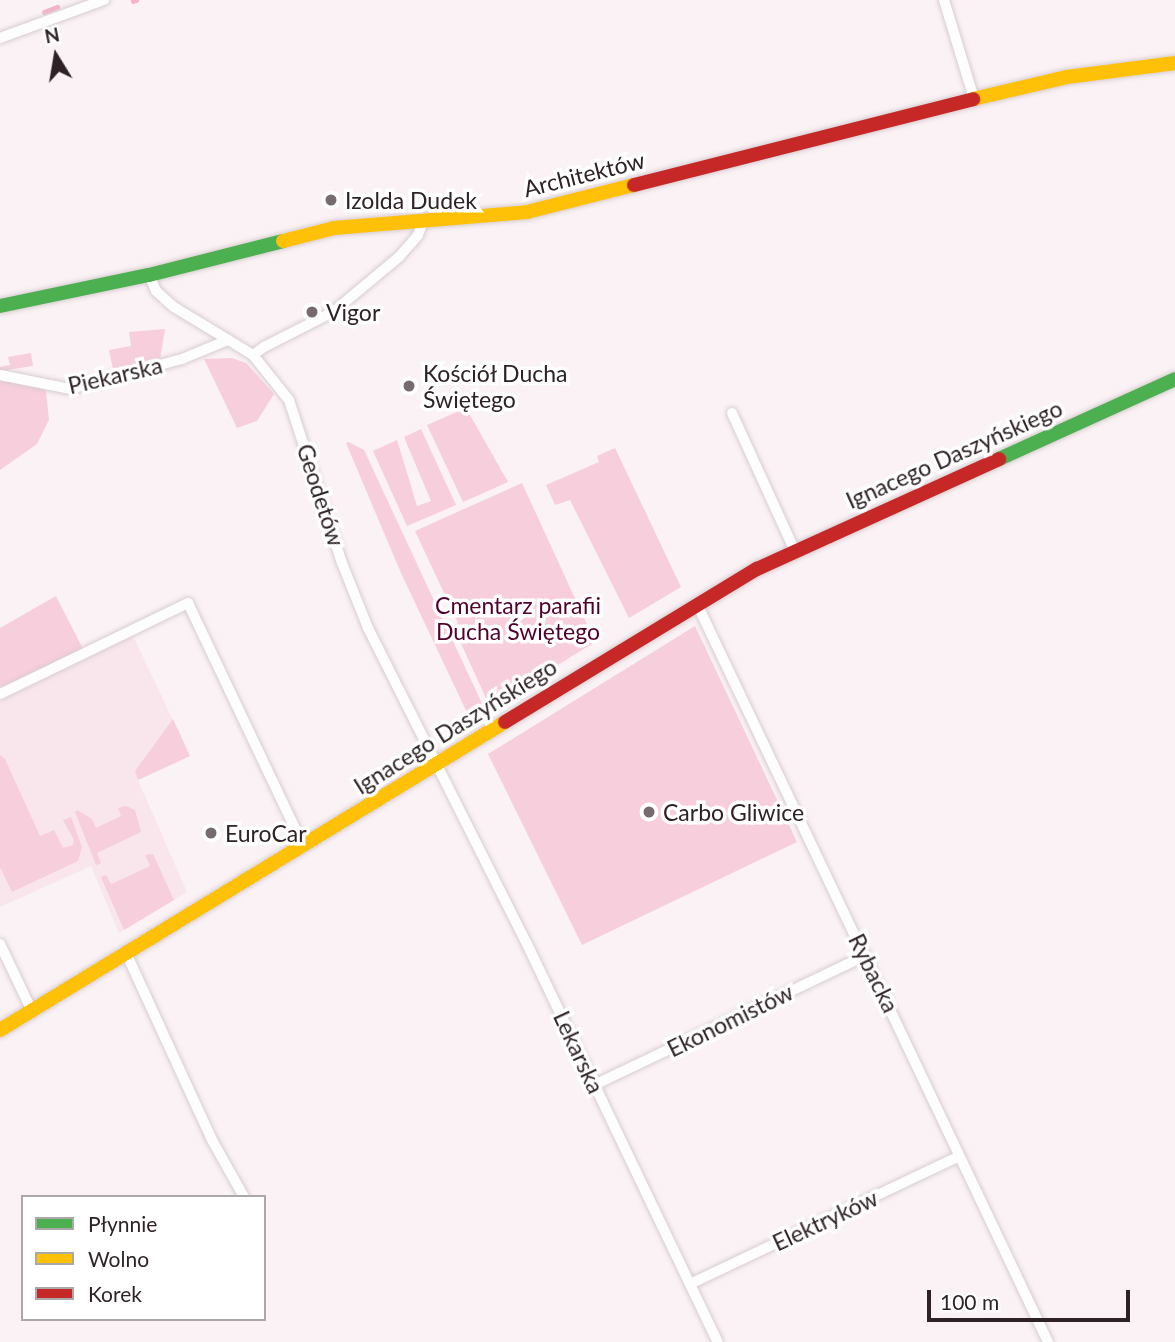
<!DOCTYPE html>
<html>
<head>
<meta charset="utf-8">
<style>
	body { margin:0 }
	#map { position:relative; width:1175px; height:1342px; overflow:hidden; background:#faf2f4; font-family:Lato,sans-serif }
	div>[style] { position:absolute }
	.built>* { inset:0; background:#f8e6ec }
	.green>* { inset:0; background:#f7cedc }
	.stream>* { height:4.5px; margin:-2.25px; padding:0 2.25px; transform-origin:2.25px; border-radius:2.25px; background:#f5b2ca }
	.roads { filter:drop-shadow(0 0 2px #d8cdd0) drop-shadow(0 0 2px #d8cdd0) }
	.street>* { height:10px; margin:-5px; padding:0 5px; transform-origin:5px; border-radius:5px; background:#fefdfd }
	.fast>* { height:14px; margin:-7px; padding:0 7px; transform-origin:7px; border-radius:7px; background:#4caf50 }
	.slow>* { height:14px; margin:-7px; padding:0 7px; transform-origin:7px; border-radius:7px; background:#ffc107 }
	.jam>* { height:14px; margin:-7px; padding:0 7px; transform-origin:7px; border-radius:7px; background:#c62828 }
	.dots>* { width:19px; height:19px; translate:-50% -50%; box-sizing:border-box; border:4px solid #fff; border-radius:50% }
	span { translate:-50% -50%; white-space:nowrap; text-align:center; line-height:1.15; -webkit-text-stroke:7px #fff; paint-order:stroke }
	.street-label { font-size:23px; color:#2f2227 }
	.poi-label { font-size:23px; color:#2f2227 }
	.left { translate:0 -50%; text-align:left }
	.park-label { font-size:23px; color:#53002b }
	.legend { position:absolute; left:21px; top:1195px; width:245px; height:126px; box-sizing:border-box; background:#fff; border:2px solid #aca7a9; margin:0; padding:9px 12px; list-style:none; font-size:21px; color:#2f2227 }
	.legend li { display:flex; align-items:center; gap:14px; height:35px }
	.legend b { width:35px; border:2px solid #aca7a9 }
	.north { position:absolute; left:21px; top:21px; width:70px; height:70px; -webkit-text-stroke:5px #fff; paint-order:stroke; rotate:349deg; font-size:19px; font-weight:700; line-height:28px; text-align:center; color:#2f2227 }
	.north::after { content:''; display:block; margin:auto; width:24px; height:32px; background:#2f2227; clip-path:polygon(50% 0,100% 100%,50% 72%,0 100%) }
	.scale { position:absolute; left:927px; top:1290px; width:203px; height:32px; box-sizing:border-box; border:4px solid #2f2227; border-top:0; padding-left:9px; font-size:21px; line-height:24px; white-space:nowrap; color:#2f2227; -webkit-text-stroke:5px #fff; paint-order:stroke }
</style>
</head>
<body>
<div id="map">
	<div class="built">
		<i style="clip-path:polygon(133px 636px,190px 756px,138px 780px,187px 892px,119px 933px,91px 866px,0 907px,0 701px)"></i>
	</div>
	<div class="green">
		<i style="clip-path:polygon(165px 329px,160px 359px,114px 374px,109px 350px,131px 346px,129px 332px)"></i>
		<i style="clip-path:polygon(31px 353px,33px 366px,0 371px,0 367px,10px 365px,8px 357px)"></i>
		<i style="clip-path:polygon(232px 358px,246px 363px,274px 394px,257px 421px,237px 428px,204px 359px)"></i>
		<i style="clip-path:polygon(0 379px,34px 384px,46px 391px,49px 420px,37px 444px,0 470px)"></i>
		<i style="clip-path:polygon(466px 408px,508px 482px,463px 502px,427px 425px)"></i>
		<i style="clip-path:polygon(421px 429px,456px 505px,407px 526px,373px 451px,397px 440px,417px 506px,431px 501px,404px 437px)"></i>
		<i style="clip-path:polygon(349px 442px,364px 450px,485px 710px,470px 719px,401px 573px,346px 443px)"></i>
		<i style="clip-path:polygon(615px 448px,681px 587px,629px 618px,570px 500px,555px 505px,546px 485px,599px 462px,597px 456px)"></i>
		<i style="clip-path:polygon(522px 483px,595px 642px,490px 707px,453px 626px,458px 623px,415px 531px)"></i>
		<i style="clip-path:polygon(56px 596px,83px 649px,8px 686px,0 686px,0 628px)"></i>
		<i style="clip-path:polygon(695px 626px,797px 842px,582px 945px,488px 754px)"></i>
		<i style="clip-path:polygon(173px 719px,190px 756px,138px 780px,135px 771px)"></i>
		<i style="clip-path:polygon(0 755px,5px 759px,40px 836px,54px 830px,63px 848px,73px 845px,74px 840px,63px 820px,71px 817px,82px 847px,78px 861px,12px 892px,0 867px)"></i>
		<i style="clip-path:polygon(126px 806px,135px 810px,141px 832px,97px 853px,101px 863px,96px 865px,75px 812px,77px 810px,92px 819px,96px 828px,121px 816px,118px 808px)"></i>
		<i style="clip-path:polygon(153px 854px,174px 900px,124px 930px,101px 877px,106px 875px,111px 884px,116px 882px,150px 866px,145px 855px)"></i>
	</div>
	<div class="stream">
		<i style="left:133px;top:1px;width:3px;rotate:-18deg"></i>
		<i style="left:44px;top:12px;width:14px;rotate:-21deg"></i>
	</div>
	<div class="roads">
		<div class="street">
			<i style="left:944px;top:0;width:103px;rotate:73.1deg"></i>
			<i style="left:0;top:38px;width:111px;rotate:-20.1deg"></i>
			<i style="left:149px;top:275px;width:17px;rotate:66deg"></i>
			<i style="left:156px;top:291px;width:24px;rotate:42deg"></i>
			<i style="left:174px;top:307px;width:92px;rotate:31.3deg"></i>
			<i style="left:253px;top:355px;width:58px;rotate:51.3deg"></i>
			<i style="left:289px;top:400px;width:171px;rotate:72deg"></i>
			<i style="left:342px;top:563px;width:70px;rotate:68.2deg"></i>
			<i style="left:368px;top:628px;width:354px;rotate:63.3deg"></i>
			<i style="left:527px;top:944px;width:441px;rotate:64.4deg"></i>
			<i style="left:253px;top:355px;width:14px;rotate:-36deg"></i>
			<i style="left:264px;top:347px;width:77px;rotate:-26.9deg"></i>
			<i style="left:333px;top:312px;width:86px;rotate:-39.8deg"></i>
			<i style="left:399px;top:257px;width:29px;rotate:-49deg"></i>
			<i style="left:418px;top:235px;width:15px;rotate:-70deg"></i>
			<i style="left:0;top:375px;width:71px;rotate:11.3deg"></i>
			<i style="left:70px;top:389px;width:116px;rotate:-15deg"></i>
			<i style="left:182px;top:359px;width:50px;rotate:-22.4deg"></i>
			<i style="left:732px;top:413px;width:152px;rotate:65.5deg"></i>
			<i style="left:697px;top:604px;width:817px;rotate:64.56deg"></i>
			<i style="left:0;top:694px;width:209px;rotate:-25.8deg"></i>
			<i style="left:188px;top:603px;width:268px;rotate:64.6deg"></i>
			<i style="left:0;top:944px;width:74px;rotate:64.5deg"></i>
			<i style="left:126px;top:953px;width:206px;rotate:65.3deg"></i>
			<i style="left:212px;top:1140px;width:65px;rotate:60.7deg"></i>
			<i style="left:594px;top:1085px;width:301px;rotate:-25.5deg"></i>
			<i style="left:690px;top:1284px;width:298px;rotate:-25.4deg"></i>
		</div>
		<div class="fast">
			<i style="left:0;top:306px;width:152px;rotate:-11.8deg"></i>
			<i style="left:149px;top:275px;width:138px;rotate:-14.2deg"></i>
			<i style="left:999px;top:459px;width:193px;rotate:-24.4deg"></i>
		</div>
		<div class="slow">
			<i style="left:973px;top:99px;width:97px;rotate:-13.2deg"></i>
			<i style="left:1067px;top:77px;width:109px;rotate:-7.4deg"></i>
			<i style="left:283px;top:241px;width:53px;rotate:-14.3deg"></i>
			<i style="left:334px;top:228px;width:194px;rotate:-4.7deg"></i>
			<i style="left:527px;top:212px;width:110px;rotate:-14.2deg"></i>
			<i style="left:0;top:1030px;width:592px;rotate:-31.38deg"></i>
		</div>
		<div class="jam">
			<i style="left:634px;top:185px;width:350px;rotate:-14.2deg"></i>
			<i style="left:505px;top:722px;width:295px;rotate:-31.3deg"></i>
			<i style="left:757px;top:569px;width:266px;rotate:-24.4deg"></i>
		</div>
	</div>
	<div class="dots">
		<i style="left:331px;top:200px;background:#766b6f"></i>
		<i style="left:312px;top:312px;background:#766b6f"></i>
		<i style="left:409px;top:386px;background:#766b6f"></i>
		<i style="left:649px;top:812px;background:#766b6f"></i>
		<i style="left:211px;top:833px;background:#766b6f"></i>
	</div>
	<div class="street-label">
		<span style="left:584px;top:174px;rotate:-14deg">Architektów</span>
		<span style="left:115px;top:375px;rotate:-13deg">Piekarska</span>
		<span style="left:954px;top:454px;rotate:-24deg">Ignacego Daszyńskiego</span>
		<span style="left:321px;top:495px;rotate:72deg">Geodetów</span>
		<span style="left:455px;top:726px;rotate:-32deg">Ignacego Daszyńskiego</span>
		<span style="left:874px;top:973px;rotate:64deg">Rybacka</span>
		<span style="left:730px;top:1020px;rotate:-26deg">Ekonomistów</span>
		<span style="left:579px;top:1052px;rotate:65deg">Lekarska</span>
		<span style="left:825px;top:1220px;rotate:-25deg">Elektryków</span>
	</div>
	<div class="poi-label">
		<span class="left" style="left:345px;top:200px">Izolda Dudek</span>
		<span class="left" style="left:326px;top:312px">Vigor</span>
		<span class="left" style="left:423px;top:386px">Kościół Ducha<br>Świętego</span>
		<span class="left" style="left:663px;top:812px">Carbo Gliwice</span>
		<span class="left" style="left:225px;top:833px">EuroCar</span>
	</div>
	<div class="park-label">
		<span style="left:518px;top:618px">Cmentarz parafii<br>Ducha Świętego</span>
	</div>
	<ul class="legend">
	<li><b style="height:9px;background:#4caf50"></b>Płynnie</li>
	<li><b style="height:9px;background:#ffc107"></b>Wolno</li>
	<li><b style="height:9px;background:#c62828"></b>Korek</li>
	</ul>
	<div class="north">N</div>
	<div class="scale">100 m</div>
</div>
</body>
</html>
